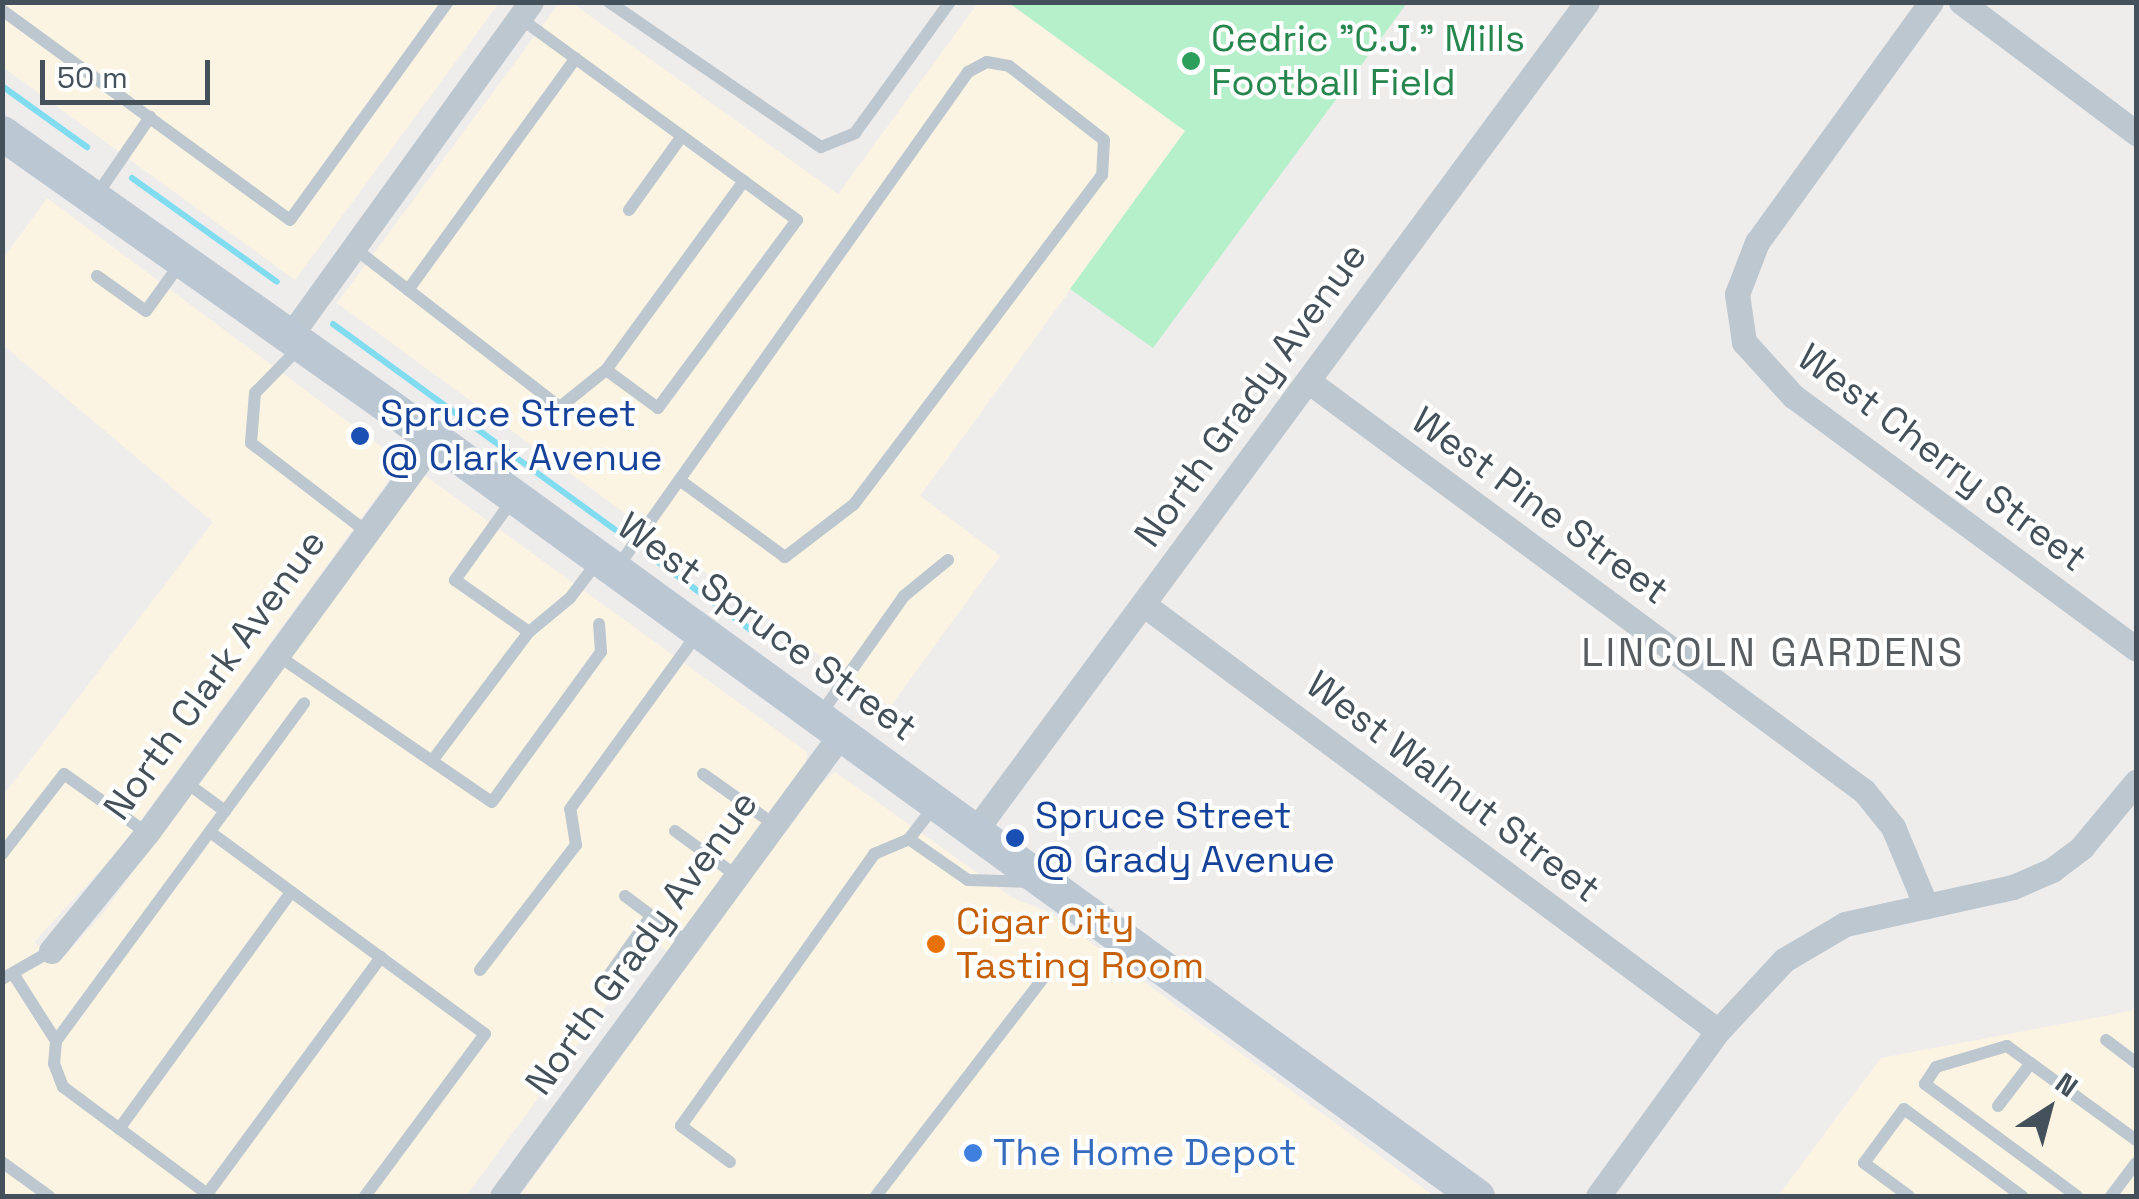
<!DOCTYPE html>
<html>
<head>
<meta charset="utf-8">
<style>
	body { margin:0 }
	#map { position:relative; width:2139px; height:1199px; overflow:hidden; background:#efecec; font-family:"Space Grotesk",sans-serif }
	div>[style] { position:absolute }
	.commercial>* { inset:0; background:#fcf4e2 }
	.green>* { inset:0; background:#b6f0cb }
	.stream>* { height:6px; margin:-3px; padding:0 3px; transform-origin:3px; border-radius:3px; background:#81dcef }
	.lane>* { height:12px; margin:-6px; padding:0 6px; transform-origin:6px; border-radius:6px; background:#bcc7cf }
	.street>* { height:25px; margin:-12.5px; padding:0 12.5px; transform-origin:12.5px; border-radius:12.5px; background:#bcc7cf }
	.secondary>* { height:35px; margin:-17.5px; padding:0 17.5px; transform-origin:17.5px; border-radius:17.5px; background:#bbc8d4 }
	.dots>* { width:28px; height:28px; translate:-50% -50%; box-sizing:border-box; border:5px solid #fff; border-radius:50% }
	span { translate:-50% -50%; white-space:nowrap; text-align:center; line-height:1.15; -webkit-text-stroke:8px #fff; paint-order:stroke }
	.leisure-label { font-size:38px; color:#27864d }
	.left { translate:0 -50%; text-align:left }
	.street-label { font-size:38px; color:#44505a }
	.transit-label { font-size:38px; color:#164399 }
	.food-label { font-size:38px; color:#c56008 }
	.shop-label { font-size:38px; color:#366cbe }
	.neighbourhood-label { font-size:40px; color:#585d61; letter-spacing:2.5px }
	.frame { position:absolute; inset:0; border:5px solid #44505a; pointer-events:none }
	.north { position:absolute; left:1999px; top:1059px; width:100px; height:100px; -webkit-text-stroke:8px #fff; paint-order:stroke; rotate:36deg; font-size:28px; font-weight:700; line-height:40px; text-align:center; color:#44505a }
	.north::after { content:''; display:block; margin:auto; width:35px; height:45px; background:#44505a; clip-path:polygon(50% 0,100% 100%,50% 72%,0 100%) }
	.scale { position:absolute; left:40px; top:60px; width:170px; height:45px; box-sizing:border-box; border:5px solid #44505a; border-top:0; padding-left:12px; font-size:30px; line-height:35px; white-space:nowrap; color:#44505a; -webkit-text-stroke:8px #fff; paint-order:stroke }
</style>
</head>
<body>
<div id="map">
	<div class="commercial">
		<i style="clip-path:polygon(3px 3px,499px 3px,295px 280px,3px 67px)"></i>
		<i style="clip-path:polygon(559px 3px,572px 3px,838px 194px,978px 3px,1009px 3px,1186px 131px,920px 496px,1000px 556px,890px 707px,337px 303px)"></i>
		<i style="clip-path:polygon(47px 198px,402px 462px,119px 850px,34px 942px,59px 962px,105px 911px,420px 472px,807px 752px,806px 763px,667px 951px,654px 941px,466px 1196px,3px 1196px,2px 797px,213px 522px,3px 345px,3px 259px)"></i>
		<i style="clip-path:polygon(835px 772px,1013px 898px,1051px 913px,1434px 1196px,520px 1196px,807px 796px)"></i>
		<i style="clip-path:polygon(2136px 1005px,2136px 1196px,1778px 1196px,1881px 1058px,2131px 1011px)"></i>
	</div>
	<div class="green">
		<i style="clip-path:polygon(1009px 3px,1407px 3px,1153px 348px,1070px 289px,1185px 131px)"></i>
	</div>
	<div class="stream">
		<i style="left:2px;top:86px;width:105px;rotate:35.7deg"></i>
		<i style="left:132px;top:178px;width:178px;rotate:35.6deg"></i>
		<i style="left:333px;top:324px;width:349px;rotate:36.1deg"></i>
		<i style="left:657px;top:561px;width:122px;rotate:36.3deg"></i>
	</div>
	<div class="lane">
		<i style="left:609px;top:2px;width:257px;rotate:34.4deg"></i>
		<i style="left:821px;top:147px;width:37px;rotate:-22deg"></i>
		<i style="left:855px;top:133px;width:162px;rotate:-54.1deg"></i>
		<i style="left:2px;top:10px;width:356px;rotate:36.1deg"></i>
		<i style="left:290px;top:220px;width:269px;rotate:-54.1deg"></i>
		<i style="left:520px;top:18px;width:343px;rotate:36.1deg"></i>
		<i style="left:797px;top:220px;width:234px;rotate:126.5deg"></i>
		<i style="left:658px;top:408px;width:64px;rotate:-143.8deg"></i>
		<i style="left:96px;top:196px;width:96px;rotate:-55.6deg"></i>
		<i style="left:629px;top:210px;width:91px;rotate:-54.4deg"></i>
		<i style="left:354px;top:248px;width:260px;rotate:37.7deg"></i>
		<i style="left:560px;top:407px;width:59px;rotate:-38.8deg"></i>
		<i style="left:606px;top:370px;width:234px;rotate:-53.9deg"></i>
		<i style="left:97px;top:276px;width:60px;rotate:35.5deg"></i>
		<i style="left:146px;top:311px;width:62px;rotate:-54.2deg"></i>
		<i style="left:408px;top:290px;width:286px;rotate:-54.1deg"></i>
		<i style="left:300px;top:347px;width:64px;rotate:134.4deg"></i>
		<i style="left:255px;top:393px;width:50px;rotate:94.6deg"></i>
		<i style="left:251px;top:443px;width:146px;rotate:37.5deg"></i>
		<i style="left:513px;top:499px;width:100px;rotate:125.6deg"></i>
		<i style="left:455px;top:580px;width:90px;rotate:35.1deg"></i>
		<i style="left:617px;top:568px;width:608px;rotate:-54.71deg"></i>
		<i style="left:968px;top:72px;width:21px;rotate:-28deg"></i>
		<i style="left:987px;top:62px;width:22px;rotate:10deg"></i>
		<i style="left:1009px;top:66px;width:120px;rotate:37.9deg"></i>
		<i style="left:1104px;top:140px;width:35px;rotate:93deg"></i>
		<i style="left:1102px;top:175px;width:413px;rotate:127deg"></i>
		<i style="left:853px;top:505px;width:86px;rotate:142.6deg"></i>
		<i style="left:785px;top:557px;width:127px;rotate:-143.9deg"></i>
		<i style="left:277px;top:655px;width:260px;rotate:34.4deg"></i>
		<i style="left:492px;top:802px;width:185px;rotate:-54deg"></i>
		<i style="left:601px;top:652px;width:28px;rotate:-94deg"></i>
		<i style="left:820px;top:715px;width:146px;rotate:-54.8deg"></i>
		<i style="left:904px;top:596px;width:57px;rotate:-39.3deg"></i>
		<i style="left:432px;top:761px;width:161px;rotate:-53.1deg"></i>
		<i style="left:529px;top:632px;width:53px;rotate:-39.7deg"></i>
		<i style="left:570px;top:598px;width:46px;rotate:-52.9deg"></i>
		<i style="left:703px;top:774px;width:88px;rotate:35.3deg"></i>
		<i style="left:184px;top:781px;width:51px;rotate:36.2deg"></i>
		<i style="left:675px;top:831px;width:77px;rotate:36deg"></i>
		<i style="left:210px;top:832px;width:341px;rotate:36.3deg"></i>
		<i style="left:485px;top:1034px;width:202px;rotate:126.5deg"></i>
		<i style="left:909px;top:839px;width:72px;rotate:34.8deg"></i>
		<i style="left:968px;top:880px;width:67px;rotate:1.7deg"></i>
		<i style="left:2px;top:854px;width:101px;rotate:-52.2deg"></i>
		<i style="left:64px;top:774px;width:102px;rotate:35.4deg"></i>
		<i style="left:625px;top:896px;width:79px;rotate:36.7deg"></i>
		<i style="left:480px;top:970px;width:158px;rotate:-52.5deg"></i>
		<i style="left:576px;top:845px;width:36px;rotate:-99deg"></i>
		<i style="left:570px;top:809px;width:218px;rotate:-54deg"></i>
		<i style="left:14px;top:975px;width:78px;rotate:57.5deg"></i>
		<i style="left:607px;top:978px;width:76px;rotate:-54.6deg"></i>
		<i style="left:2px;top:979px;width:56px;rotate:-29.7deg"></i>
		<i style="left:2106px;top:1040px;width:38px;rotate:37deg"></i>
		<i style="left:1998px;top:1106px;width:54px;rotate:-52.5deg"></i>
		<i style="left:119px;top:1129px;width:293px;rotate:-54deg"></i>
		<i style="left:2px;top:1162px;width:58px;rotate:35.9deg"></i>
		<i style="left:730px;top:1162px;width:61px;rotate:-143.7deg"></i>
		<i style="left:681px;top:1126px;width:334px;rotate:-54.6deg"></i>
		<i style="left:874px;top:854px;width:38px;rotate:-23deg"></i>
		<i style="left:909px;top:839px;width:44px;rotate:-52.4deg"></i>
		<i style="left:207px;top:1194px;width:294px;rotate:-53.7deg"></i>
		<i style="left:210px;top:1196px;width:183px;rotate:-143.4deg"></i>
		<i style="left:63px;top:1087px;width:25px;rotate:-111deg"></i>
		<i style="left:54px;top:1064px;width:23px;rotate:-85deg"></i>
		<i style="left:56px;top:1041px;width:419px;rotate:-53.7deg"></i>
		<i style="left:876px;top:1196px;width:275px;rotate:-52.5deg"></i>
		<i style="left:1909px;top:1196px;width:56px;rotate:-143.7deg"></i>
		<i style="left:1864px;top:1163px;width:67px;rotate:-53.5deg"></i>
		<i style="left:1904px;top:1109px;width:147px;rotate:36.4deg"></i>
		<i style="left:2077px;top:1196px;width:189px;rotate:-143.6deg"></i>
		<i style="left:1925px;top:1084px;width:20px;rotate:-57deg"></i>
		<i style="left:1936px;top:1067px;width:74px;rotate:-16.5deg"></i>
		<i style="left:2007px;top:1046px;width:160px;rotate:36.1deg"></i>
		<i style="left:2111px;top:1196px;width:41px;rotate:-52.9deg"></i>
	</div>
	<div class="street">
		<i style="left:1931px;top:2px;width:296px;rotate:125.9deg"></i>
		<i style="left:1757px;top:242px;width:56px;rotate:111deg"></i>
		<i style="left:1737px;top:294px;width:49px;rotate:81.7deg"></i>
		<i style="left:1744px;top:342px;width:73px;rotate:47.8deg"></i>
		<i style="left:1793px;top:396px;width:426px;rotate:36.4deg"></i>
		<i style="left:1961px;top:2px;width:219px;rotate:36.8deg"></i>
		<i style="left:290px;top:336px;width:412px;rotate:-54.2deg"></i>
		<i style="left:1308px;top:381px;width:691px;rotate:36.41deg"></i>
		<i style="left:1864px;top:791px;width:46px;rotate:51.1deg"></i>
		<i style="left:1893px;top:827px;width:86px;rotate:67.3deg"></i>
		<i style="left:1143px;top:604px;width:716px;rotate:36.6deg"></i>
		<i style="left:975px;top:831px;width:1030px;rotate:-53.56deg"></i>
		<i style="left:51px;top:951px;width:152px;rotate:-50.9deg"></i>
		<i style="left:147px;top:833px;width:488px;rotate:-53.8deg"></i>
		<i style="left:502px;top:1196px;width:573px;rotate:-53.73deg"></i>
		<i style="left:1598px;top:1196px;width:204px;rotate:-54deg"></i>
		<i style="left:1718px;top:1031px;width:97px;rotate:-47.1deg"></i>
		<i style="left:1784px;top:960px;width:71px;rotate:-30.5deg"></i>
		<i style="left:1845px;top:924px;width:172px;rotate:-12.4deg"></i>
		<i style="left:2013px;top:887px;width:43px;rotate:-23.6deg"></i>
		<i style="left:2052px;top:870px;width:38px;rotate:-37deg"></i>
		<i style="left:2082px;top:847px;width:85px;rotate:-50.3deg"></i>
	</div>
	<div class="secondary">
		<i style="left:2px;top:133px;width:530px;rotate:35.25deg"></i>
		<i style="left:435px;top:439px;width:1288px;rotate:36deg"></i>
	</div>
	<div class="dots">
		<i style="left:1191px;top:61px;background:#2e9e5b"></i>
		<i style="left:360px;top:436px;background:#1a4fb4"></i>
		<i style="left:1015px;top:838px;background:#1a4fb4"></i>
		<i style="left:936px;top:944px;background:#e8710a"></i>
		<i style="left:973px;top:1153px;background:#3f7fe0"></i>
	</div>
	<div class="leisure-label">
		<span class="left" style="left:1211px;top:61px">Cedric "C.J." Mills<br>Football Field</span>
	</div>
	<div class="street-label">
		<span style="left:1251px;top:395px;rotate:-54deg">North Grady Avenue</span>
		<span style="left:1942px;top:458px;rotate:37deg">West Cherry Street</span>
		<span style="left:1540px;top:506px;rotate:36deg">West Pine Street</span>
		<span style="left:767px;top:627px;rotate:36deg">West Spruce Street</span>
		<span style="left:215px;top:675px;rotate:-54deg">North Clark Avenue</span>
		<span style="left:1453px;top:787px;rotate:37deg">West Walnut Street</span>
		<span style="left:642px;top:943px;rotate:-54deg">North Grady Avenue</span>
	</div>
	<div class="transit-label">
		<span class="left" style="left:380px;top:436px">Spruce Street<br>@ Clark Avenue</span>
		<span class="left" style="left:1035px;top:838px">Spruce Street<br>@ Grady Avenue</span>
	</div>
	<div class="food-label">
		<span class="left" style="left:956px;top:944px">Cigar City<br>Tasting Room</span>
	</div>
	<div class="shop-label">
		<span class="left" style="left:993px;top:1153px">The Home Depot</span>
	</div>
	<div class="neighbourhood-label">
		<span style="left:1773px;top:653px">LINCOLN GARDENS</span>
	</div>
	<div class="frame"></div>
	<div class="north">N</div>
	<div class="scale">50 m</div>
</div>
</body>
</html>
